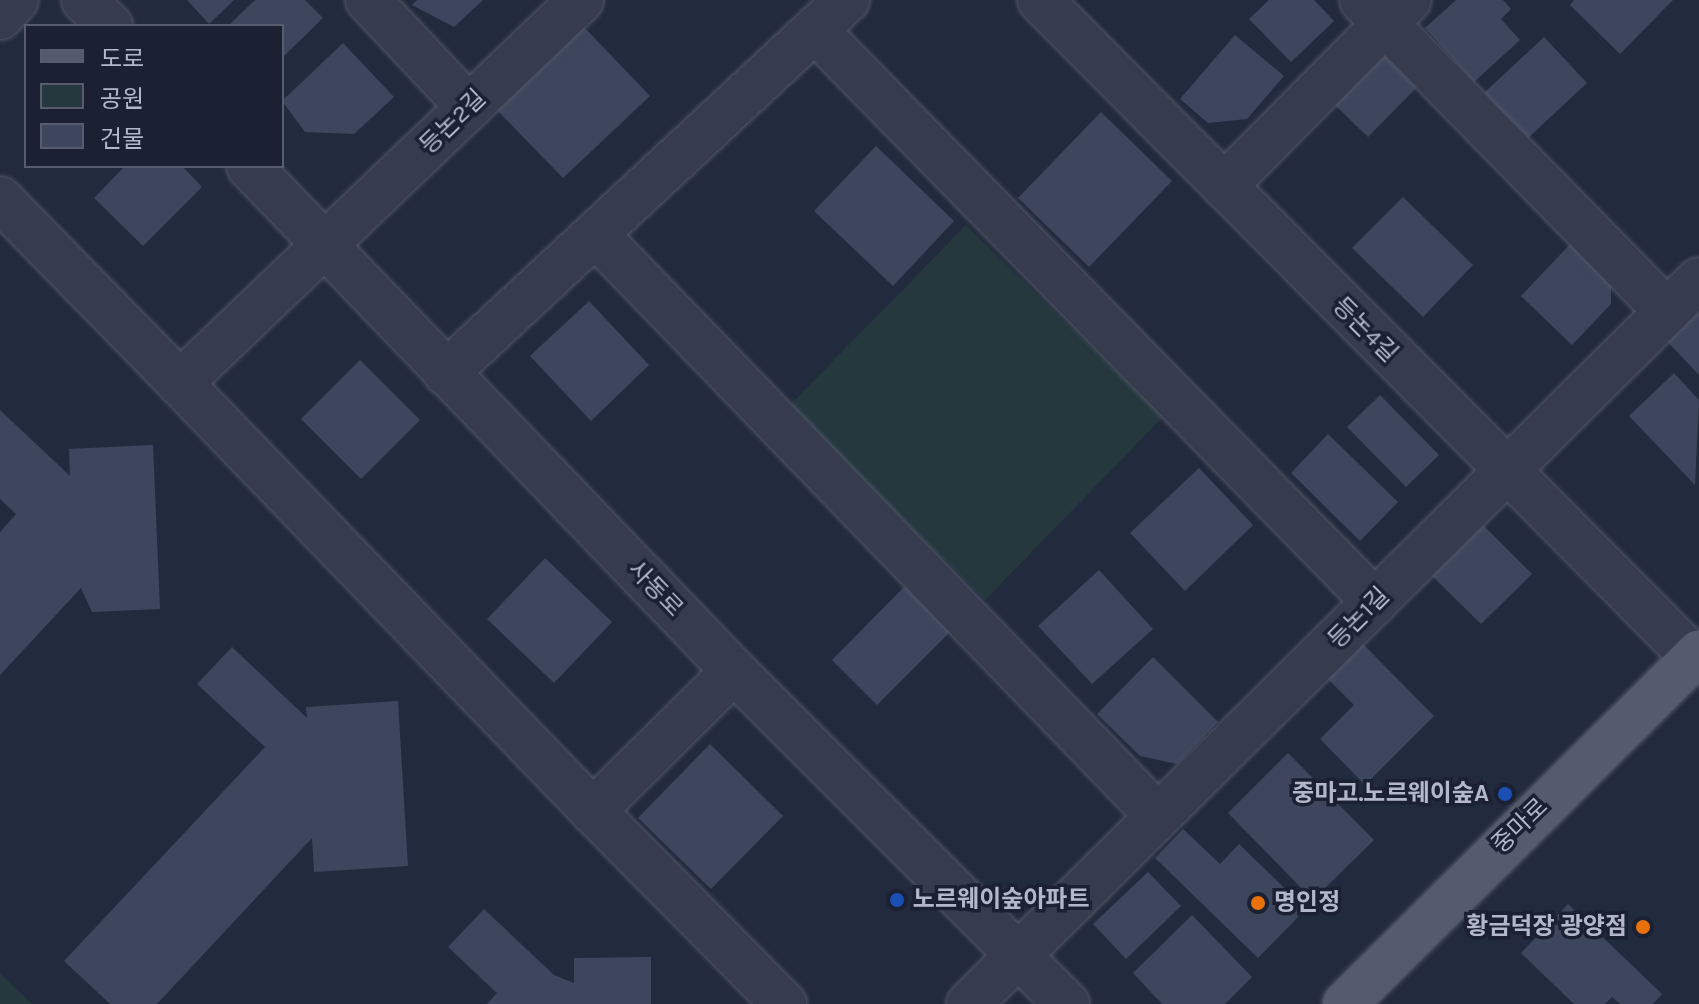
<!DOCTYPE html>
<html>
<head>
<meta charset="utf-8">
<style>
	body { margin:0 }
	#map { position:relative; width:1699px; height:1004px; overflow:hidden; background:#222a3d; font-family:Karla,"Noto Sans KR",sans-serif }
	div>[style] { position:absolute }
	.green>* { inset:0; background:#24383e }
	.building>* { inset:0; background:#3e465e }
	.roads { filter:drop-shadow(0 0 2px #515768) drop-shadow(0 0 2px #515768) }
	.minor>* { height:44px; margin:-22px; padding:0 22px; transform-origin:22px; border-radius:22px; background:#363c4d }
	.major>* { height:44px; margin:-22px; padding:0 22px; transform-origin:22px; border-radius:22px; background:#545b6e }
	.dots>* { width:22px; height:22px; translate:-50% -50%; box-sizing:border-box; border:4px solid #1b2132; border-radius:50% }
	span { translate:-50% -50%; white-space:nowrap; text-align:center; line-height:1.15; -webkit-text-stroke:7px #1b2132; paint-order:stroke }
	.street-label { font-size:24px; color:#b2b7c9 }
	.poi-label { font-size:24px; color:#b2b7c9; font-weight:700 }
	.right { translate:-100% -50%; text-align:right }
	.left { translate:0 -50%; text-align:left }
	.legend { position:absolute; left:24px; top:24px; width:260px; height:144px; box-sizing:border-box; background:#1b2132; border:2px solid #575d6e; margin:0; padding:10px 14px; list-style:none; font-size:24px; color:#b2b7c9 }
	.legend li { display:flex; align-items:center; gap:16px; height:40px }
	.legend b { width:40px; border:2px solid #575d6e }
</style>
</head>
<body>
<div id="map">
	<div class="green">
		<i style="clip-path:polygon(966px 225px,1163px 417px,985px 600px,788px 407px)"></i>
		<i style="clip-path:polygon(0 973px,32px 1004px,0 1004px)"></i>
	</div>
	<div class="building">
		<i style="clip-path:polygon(187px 0,234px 0,209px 24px)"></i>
		<i style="clip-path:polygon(255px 0,305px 0,323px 18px,282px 58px,282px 26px,228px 26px)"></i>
		<i style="clip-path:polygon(417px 0,483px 0,454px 27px,412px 5px)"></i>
		<i style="clip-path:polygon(1269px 0,1314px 0,1334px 21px,1291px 62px,1249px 19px)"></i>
		<i style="clip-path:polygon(1456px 0,1503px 0,1511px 9px,1501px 19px,1520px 40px,1474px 82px,1425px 28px)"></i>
		<i style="clip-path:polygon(1574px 0,1673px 0,1620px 54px,1570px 5px)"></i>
		<i style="clip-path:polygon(582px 25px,650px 96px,563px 178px,495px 108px)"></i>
		<i style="clip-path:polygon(1235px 35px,1284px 76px,1247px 119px,1208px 123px,1180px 99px)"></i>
		<i style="clip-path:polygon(1544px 37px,1587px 83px,1527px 139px,1484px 93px)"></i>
		<i style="clip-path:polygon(343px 43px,394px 97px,354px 134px,305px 132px,282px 101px)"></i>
		<i style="clip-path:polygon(1394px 55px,1422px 82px,1368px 137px,1335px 105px,1381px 57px)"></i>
		<i style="clip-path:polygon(1101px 112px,1172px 181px,1089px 267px,1018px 198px)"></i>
		<i style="clip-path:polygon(876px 146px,954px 221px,893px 286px,814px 211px)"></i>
		<i style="clip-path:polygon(125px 166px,182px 166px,202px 187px,143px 246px,94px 198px)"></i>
		<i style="clip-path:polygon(1403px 197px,1473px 265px,1423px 317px,1352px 248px)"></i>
		<i style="clip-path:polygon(1576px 238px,1611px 271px,1611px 304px,1572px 345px,1521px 296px)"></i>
		<i style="clip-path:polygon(589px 301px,649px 365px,591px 421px,530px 356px)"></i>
		<i style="clip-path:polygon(1699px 304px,1699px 375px,1664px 338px)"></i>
		<i style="clip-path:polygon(360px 360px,420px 420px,361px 479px,301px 419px)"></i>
		<i style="clip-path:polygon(1674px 373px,1699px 400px,1695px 485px,1629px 416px)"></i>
		<i style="clip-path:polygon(1380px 395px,1439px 455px,1406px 487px,1347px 427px)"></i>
		<i style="clip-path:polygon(0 410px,70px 476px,69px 449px,153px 445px,160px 609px,92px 612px,81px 588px,0 675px,0 532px,16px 514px,0 499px)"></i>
		<i style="clip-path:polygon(1328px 434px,1398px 502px,1360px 541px,1291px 473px)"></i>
		<i style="clip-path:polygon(1199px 468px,1253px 525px,1185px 591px,1130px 533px)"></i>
		<i style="clip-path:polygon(1480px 522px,1532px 574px,1481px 624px,1430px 574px)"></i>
		<i style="clip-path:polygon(545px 558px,612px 622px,554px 683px,487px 619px)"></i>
		<i style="clip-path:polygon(1099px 570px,1153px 629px,1092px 684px,1038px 626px)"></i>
		<i style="clip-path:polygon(909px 582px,954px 628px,877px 705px,832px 660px)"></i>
		<i style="clip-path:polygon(1363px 644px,1434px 716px,1365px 785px,1320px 739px,1354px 705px,1328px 679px)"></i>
		<i style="clip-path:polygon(232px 647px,307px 718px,306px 707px,398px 701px,408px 866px,314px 872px,312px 838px,157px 1004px,110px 1004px,64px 961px,265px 747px,197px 684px)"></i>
		<i style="clip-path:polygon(1153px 657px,1218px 722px,1177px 764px,1140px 756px,1097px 714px)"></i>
		<i style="clip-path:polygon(710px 744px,783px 816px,711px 889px,638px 818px)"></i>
		<i style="clip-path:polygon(1288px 753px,1374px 840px,1313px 900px,1228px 813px)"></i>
		<i style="clip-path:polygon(1183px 829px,1220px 864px,1239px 844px,1306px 909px,1258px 958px,1155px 858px)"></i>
		<i style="clip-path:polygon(1148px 872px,1181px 906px,1126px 959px,1093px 924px)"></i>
		<i style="clip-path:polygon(1568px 904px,1662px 994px,1653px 1004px,1620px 1004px,1612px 997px,1605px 1004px,1574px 1004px,1521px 953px)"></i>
		<i style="clip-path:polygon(484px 909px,554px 975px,574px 983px,574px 958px,651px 957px,651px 1004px,487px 1004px,497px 993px,448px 947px)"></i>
		<i style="clip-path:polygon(1192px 915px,1252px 977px,1225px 1004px,1162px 1004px,1133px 973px)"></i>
	</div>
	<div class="roads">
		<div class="minor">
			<i style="left:84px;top:0;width:37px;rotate:45deg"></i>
			<i style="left:368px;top:0;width:147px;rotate:46.7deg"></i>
			<i style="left:581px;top:0;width:555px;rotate:136.32deg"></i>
			<i style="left:180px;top:383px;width:595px;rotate:46.02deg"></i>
			<i style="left:1040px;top:0;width:926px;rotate:45.17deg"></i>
			<i style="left:1362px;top:0;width:436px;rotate:45.6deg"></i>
			<i style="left:0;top:17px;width:23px;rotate:-47deg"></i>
			<i style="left:816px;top:31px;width:799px;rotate:45.61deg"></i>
			<i style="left:249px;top:166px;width:700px;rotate:46.16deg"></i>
			<i style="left:734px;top:671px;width:471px;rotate:45deg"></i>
			<i style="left:1224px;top:186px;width:262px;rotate:-45.2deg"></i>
			<i style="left:0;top:199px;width:257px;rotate:45.6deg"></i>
			<i style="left:596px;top:235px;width:808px;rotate:45.95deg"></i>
			<i style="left:446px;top:373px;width:548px;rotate:-42.93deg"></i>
			<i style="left:734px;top:671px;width:199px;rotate:135.2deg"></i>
			<i style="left:593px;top:811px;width:272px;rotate:45.3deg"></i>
			<i style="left:969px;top:1004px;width:1028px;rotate:-44.76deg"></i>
		</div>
		<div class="major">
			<i style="left:1345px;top:1004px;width:499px;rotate:-44.8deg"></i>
		</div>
	</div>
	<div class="dots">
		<i style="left:1505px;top:794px;background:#1a4fb4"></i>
		<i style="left:897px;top:900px;background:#1a4fb4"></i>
		<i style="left:1258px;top:903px;background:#e8710a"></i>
		<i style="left:1643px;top:927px;background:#e8710a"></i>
	</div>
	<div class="street-label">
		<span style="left:453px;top:122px;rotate:-44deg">등논2길</span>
		<span style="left:1365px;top:330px;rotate:45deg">등논4길</span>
		<span style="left:655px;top:589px;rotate:46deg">사동로</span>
		<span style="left:1359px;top:618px;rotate:-45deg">등논1길</span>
		<span style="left:1520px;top:826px;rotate:-44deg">중마로</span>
	</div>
	<div class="poi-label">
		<span class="right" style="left:1489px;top:794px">중마고.노르웨이숲A</span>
		<span class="left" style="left:913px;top:900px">노르웨이숲아파트</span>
		<span class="left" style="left:1274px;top:903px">명인정</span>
		<span class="right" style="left:1627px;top:927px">황금덕장 광양점</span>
	</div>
	<ul class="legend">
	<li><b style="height:10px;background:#545b6e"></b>도로</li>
	<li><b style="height:22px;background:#24383e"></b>공원</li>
	<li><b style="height:22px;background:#3e465e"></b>건물</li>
	</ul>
</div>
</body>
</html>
